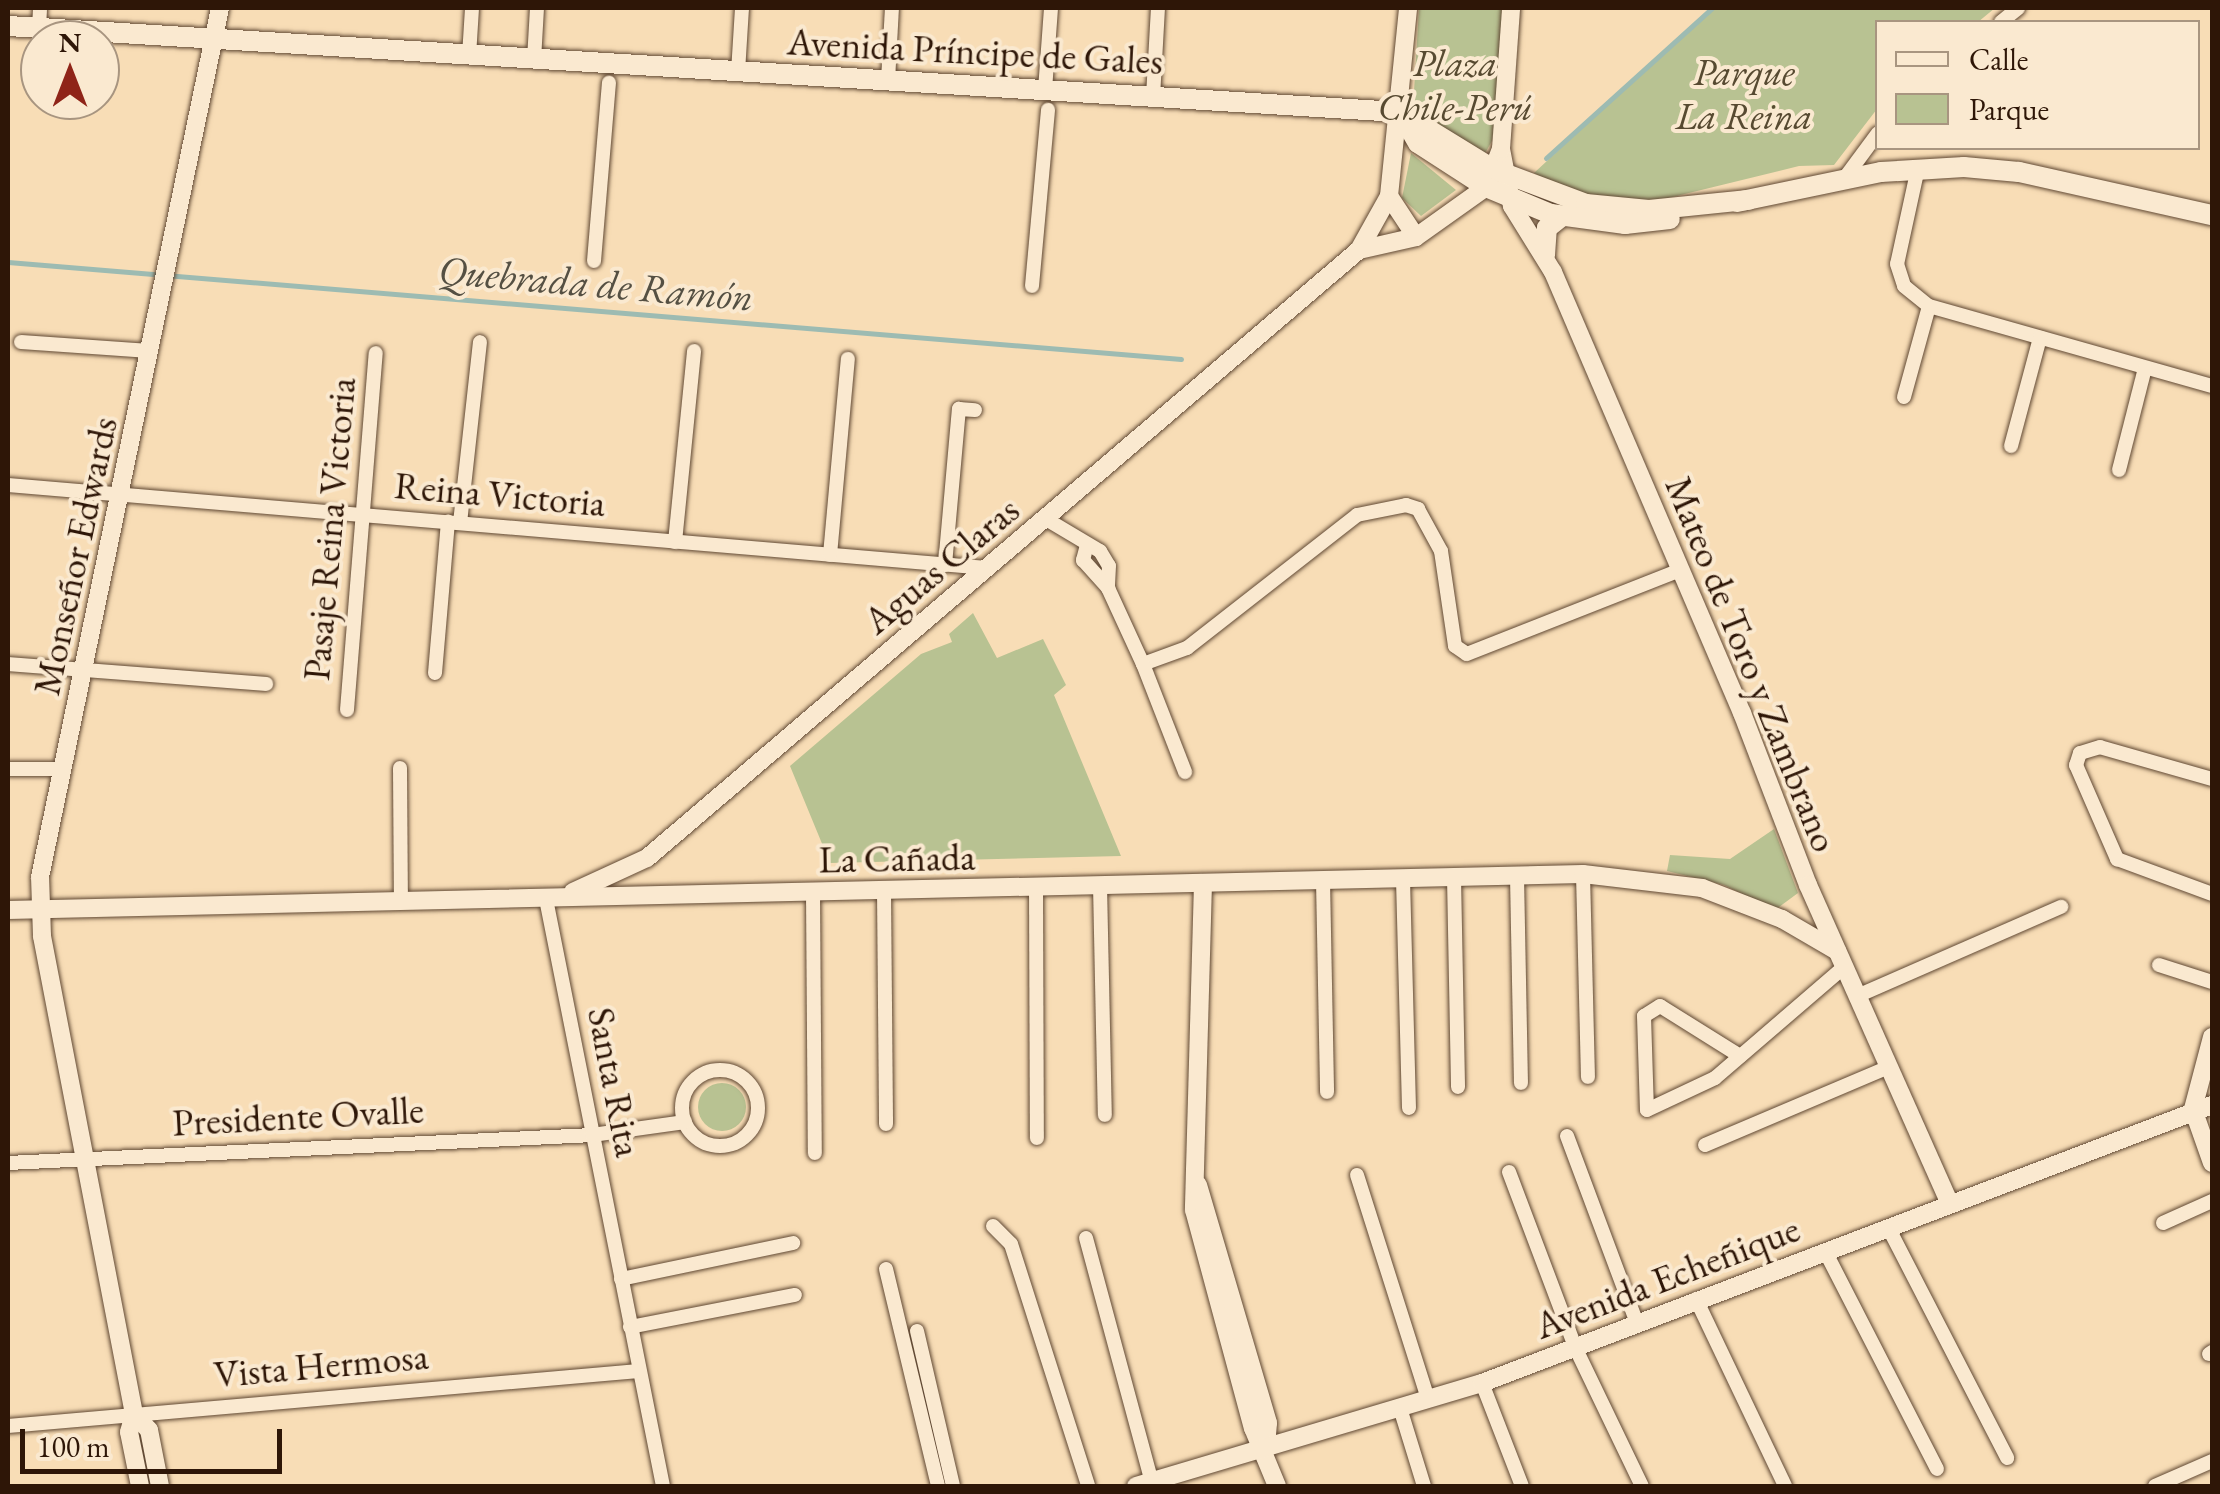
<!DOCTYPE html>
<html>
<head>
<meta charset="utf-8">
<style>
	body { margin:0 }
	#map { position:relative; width:2220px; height:1494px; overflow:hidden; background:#f8ddb6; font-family:"EB Garamond",serif }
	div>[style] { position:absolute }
	.green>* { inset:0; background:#b8c292 }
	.round { border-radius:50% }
	.stream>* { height:5px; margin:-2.5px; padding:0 2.5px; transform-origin:2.5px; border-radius:2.5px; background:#9dbbb2 }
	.roads { filter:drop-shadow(0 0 2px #604833) drop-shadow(0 0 2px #604833) }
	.minor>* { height:14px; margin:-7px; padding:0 7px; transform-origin:7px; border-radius:7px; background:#fae9d0 }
	.minor>.ring { margin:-7px; padding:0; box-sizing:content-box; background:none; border:14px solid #fae9d0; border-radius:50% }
	.tertiary>* { height:18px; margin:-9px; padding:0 9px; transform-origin:9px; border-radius:9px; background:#fae9d0 }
	.secondary>* { height:20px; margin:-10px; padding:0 10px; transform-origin:10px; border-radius:10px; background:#fae9d0 }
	span { translate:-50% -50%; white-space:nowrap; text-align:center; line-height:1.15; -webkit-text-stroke:8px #fae9d0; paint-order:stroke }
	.street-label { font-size:38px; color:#2e1607 }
	.park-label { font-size:38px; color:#574a31; font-style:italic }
	.water-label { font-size:40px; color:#555043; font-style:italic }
	.frame { position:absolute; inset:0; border:10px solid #2e1607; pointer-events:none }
	.legend { position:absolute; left:1875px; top:20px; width:325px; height:130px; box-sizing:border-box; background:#fae9d0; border:2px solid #a89580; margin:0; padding:12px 18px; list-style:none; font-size:30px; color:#2e1607 }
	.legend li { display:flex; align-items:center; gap:20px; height:50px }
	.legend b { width:50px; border:2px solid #a89580 }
	.north { position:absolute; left:20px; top:20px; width:100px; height:100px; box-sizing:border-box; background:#fae9d0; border:2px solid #a89580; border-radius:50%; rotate:0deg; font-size:28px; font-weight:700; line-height:40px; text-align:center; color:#2e1607 }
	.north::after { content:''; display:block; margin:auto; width:35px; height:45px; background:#8f2418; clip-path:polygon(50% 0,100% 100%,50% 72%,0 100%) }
	.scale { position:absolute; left:20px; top:1429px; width:262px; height:45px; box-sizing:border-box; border:5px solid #2e1607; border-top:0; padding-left:12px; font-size:30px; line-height:35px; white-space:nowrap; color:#2e1607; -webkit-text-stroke:8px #fae9d0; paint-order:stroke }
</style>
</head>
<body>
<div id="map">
	<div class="green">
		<i style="clip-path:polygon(1419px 8px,1503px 8px,1493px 139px,1483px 157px,1413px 108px)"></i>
		<i style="clip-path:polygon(1712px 8px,1995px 8px,1978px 22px,1878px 22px,1877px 109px,1834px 165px,1799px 166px,1648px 203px,1581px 199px,1534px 173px)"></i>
		<i style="clip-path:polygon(1411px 153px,1456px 190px,1421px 216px,1402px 198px)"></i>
		<i style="clip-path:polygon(973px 613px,997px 658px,1043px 639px,1066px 685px,1054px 695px,1121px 856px,830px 863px,790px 766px,921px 654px,952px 642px,949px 634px)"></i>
		<i style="clip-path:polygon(1774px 829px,1798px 893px,1775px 910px,1724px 885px,1667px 871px,1670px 855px,1730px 859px)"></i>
		<i class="round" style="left:698px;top:1083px;width:48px;height:48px"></i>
	</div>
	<div class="stream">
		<i style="left:1546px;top:158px;width:224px;rotate:-42.1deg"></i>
		<i style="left:8px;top:262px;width:1177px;rotate:4.73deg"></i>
	</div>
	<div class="roads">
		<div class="minor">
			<i style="left:2001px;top:22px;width:22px;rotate:-39deg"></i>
			<i style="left:39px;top:28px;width:20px;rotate:-87deg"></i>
			<i style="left:469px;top:56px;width:48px;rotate:-86.4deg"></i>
			<i style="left:534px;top:60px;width:52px;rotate:-86.7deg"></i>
			<i style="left:738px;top:72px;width:64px;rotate:-86.4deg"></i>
			<i style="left:888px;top:81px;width:73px;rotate:-86.9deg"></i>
			<i style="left:1045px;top:90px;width:82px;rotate:-85.8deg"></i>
			<i style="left:1153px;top:97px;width:89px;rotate:-86.8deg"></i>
			<i style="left:1918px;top:168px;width:98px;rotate:102.3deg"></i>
			<i style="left:1897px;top:264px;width:23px;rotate:72deg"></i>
			<i style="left:1904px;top:286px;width:32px;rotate:39deg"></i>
			<i style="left:1929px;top:306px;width:293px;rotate:15.8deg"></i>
			<i style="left:1844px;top:179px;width:57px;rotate:-53.5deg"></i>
			<i style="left:594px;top:261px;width:179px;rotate:-85.2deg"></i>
			<i style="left:1032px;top:286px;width:177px;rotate:-84.8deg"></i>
			<i style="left:21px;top:342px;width:129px;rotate:4deg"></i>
			<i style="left:1904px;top:397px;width:94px;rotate:-74.6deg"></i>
			<i style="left:2011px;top:446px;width:112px;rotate:-75deg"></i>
			<i style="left:2119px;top:470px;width:105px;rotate:-75.7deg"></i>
			<i style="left:8px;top:485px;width:982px;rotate:4.85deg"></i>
			<i style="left:1046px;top:519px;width:63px;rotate:30.7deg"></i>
			<i style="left:1100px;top:551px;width:17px;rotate:59deg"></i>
			<i style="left:1109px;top:566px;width:22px;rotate:93deg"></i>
			<i style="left:460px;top:523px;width:182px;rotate:-83.7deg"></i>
			<i style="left:675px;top:542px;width:192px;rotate:-84.3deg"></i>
			<i style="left:1087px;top:545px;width:16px;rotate:105deg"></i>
			<i style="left:1083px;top:560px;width:38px;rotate:48deg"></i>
			<i style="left:1108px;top:588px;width:84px;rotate:65.3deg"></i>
			<i style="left:1143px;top:664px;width:47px;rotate:-20deg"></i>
			<i style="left:1187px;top:648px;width:216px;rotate:-38deg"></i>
			<i style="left:1357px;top:515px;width:50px;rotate:-11.5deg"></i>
			<i style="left:1406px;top:505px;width:13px;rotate:18deg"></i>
			<i style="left:1418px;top:509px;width:48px;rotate:61.3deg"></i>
			<i style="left:1441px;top:551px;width:96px;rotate:81.6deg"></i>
			<i style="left:1455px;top:646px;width:14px;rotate:34deg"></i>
			<i style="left:1467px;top:654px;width:229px;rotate:-21.5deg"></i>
			<i style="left:830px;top:555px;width:197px;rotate:-84.8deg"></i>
			<i style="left:945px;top:565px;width:157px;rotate:-84.9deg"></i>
			<i style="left:959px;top:409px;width:16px;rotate:4deg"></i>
			<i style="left:8px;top:664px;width:259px;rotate:4.4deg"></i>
			<i style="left:1143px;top:664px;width:116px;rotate:68.7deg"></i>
			<i style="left:435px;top:673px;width:152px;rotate:-85.1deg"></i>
			<i style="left:347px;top:710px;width:358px;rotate:-85.4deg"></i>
			<i style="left:400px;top:768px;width:134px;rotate:89.6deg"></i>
			<i style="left:8px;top:769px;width:55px"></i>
			<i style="left:2212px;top:779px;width:116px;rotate:-164.1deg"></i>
			<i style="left:2100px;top:747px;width:21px;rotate:163deg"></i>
			<i style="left:2080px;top:753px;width:13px;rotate:108deg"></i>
			<i style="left:2076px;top:765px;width:103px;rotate:66.4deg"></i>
			<i style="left:2117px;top:859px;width:101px;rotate:20.2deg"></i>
			<i style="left:1583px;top:874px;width:203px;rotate:88.6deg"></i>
			<i style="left:1517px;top:876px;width:207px;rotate:88.9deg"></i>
			<i style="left:1454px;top:877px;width:210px;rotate:88.9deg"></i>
			<i style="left:1403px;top:879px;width:229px;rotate:88.5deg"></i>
			<i style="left:1323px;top:880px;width:212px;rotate:88.9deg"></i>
			<i style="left:1100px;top:885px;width:230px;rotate:88.8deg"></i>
			<i style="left:1036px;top:887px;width:251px;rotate:89.8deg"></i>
			<i style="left:884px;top:890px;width:234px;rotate:89.5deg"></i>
			<i style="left:813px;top:892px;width:261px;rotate:89.6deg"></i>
			<i style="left:546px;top:899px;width:599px;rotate:78.73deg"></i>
			<i style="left:2159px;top:965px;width:56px;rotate:17.8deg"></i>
			<i style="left:1857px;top:996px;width:223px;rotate:-23.6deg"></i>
			<i style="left:1740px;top:1056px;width:94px;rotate:-148deg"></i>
			<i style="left:1660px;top:1006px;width:19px;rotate:148deg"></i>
			<i style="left:1644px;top:1016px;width:94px;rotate:88.2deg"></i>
			<i style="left:1647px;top:1110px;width:75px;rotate:-25.2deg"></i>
			<i style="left:1715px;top:1078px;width:170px;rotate:-40.7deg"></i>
			<i class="ring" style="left:682px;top:1070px;width:62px;height:62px"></i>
			<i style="left:1567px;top:1136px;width:200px;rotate:69.5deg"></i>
			<i style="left:1705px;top:1145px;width:200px;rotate:-23deg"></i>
			<i style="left:8px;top:1163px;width:585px;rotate:-2.74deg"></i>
			<i style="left:592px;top:1135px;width:94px;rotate:-8deg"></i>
			<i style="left:1509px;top:1172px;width:187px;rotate:69.3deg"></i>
			<i style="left:1575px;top:1347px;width:154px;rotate:64.3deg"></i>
			<i style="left:1357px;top:1175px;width:235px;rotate:72.4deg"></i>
			<i style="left:2163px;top:1223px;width:54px;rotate:-24.2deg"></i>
			<i style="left:993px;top:1226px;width:25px;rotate:45deg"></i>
			<i style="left:1011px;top:1244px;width:254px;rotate:72.3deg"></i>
			<i style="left:1888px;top:1227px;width:260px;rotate:62.7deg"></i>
			<i style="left:1086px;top:1238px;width:253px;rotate:74.9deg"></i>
			<i style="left:1825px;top:1251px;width:245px;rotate:62.8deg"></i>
			<i style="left:886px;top:1269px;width:223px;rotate:76.5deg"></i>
			<i style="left:621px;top:1279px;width:176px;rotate:-11.8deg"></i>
			<i style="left:1696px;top:1299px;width:207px;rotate:64.5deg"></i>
			<i style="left:630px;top:1327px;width:168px;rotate:-11deg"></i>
			<i style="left:917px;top:1331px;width:159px;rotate:76.9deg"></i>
			<i style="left:2209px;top:1354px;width:4px;rotate:-34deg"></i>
			<i style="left:1482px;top:1383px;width:110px;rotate:68.8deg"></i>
			<i style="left:1400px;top:1408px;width:82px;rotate:72.9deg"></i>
			<i style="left:8px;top:1426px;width:633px;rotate:-4.98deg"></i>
			<i style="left:2155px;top:1486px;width:62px;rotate:-23.7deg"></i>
		</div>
		<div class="tertiary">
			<i style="left:1501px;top:149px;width:58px;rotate:79.1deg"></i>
			<i style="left:1512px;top:206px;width:78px;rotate:58.2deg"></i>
			<i style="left:1553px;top:272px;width:480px;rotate:66.8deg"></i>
			<i style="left:1742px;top:713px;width:184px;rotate:69deg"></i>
			<i style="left:1808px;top:885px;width:349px;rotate:66deg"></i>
			<i style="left:1389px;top:196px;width:49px;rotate:56.6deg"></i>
			<i style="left:1359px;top:250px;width:58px;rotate:-12.8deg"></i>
			<i style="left:1416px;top:237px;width:86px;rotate:-35.5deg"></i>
			<i style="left:1486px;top:187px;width:41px;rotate:-68.5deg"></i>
			<i style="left:1501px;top:149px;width:141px;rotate:-85.9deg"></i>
			<i style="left:1203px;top:883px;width:327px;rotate:91.6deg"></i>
			<i style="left:1194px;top:1210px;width:226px;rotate:74.9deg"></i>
			<i style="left:1253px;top:1428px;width:63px;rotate:67.5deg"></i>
			<i style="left:573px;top:892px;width:81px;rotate:-24.7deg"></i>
			<i style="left:647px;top:858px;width:936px;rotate:-40.5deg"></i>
			<i style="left:1359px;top:250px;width:62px;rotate:-60.9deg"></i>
			<i style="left:1389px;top:196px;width:189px;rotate:-84.2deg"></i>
			<i style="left:8px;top:910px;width:1575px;rotate:-1.31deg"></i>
			<i style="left:1583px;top:874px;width:120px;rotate:6.7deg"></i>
			<i style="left:1702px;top:888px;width:86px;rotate:21.2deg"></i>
			<i style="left:1782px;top:919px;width:64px;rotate:30.2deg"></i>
			<i style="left:2212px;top:1037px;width:74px;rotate:104.8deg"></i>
			<i style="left:2193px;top:1109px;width:57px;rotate:70.6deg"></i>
			<i style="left:1198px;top:1185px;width:248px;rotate:73.6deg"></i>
			<i style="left:1268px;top:1423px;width:25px;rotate:95deg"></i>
			<i style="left:134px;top:1414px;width:22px;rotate:47deg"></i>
			<i style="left:149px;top:1430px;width:57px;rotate:78.9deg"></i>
			<i style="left:140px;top:1486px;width:55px;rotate:-101.5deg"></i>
			<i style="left:129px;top:1432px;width:19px;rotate:-74deg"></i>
			<i style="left:134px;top:1414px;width:487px;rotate:-100.9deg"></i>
			<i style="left:42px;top:936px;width:59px;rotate:-91.9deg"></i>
			<i style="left:40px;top:877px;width:887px;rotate:-78.3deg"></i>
			<i style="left:1136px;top:1486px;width:361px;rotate:-16.6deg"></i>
			<i style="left:1482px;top:1383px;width:781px;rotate:-20.85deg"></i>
		</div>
		<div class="secondary">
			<i style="left:8px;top:26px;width:1395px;rotate:3.54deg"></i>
			<i style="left:1400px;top:112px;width:109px;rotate:31.5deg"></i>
			<i style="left:1493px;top:169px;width:99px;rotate:20.6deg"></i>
			<i style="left:1586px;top:204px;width:63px;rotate:5.4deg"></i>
			<i style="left:1649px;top:210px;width:100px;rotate:-5.8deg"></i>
			<i style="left:1400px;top:112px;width:36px;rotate:60deg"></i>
			<i style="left:1418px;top:143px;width:81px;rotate:32.9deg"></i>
			<i style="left:1486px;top:187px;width:70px;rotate:22.6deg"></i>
			<i style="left:1551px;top:214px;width:75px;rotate:7.7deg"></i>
			<i style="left:1625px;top:224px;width:45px;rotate:-6.3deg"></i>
			<i style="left:1737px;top:202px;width:147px;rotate:-11.8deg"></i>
			<i style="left:1881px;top:172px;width:83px;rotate:-3.4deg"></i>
			<i style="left:1964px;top:167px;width:55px;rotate:5.2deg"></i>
			<i style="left:2019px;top:172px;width:198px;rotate:12.6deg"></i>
			<i style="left:1545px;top:255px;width:27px;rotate:-86deg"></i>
			<i style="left:1547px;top:228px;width:18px;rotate:-38deg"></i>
		</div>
	</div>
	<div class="street-label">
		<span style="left:975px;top:51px;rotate:3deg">Avenida Príncipe de Gales</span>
		<span style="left:500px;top:494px;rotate:5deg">Reina Victoria</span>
		<span style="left:329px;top:529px;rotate:-85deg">Pasaje Reina Victoria</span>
		<span style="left:75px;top:556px;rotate:-78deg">Monseñor Edwards</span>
		<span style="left:941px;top:565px;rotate:-40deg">Aguas Claras</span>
		<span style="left:1752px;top:664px;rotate:68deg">Mateo de Toro y Zambrano</span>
		<span style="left:897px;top:858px;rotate:-1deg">La Cañada</span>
		<span style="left:615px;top:1082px;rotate:79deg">Santa Rita</span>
		<span style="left:298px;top:1116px;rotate:-3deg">Presidente Ovalle</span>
		<span style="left:1667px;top:1277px;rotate:-21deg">Avenida Echeñique</span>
		<span style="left:321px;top:1365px;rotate:-5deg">Vista Hermosa</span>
	</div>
	<div class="park-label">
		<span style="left:1455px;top:85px">Plaza<br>Chile-Perú</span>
		<span style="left:1744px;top:94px">Parque<br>La Reina</span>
	</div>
	<div class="water-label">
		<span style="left:596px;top:283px;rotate:5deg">Quebrada de Ramón</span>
	</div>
	<div class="frame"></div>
	<ul class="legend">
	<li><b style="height:12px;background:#fae9d0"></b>Calle</li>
	<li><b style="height:28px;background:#b8c292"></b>Parque</li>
	</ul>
	<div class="north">N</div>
	<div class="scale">100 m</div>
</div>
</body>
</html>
